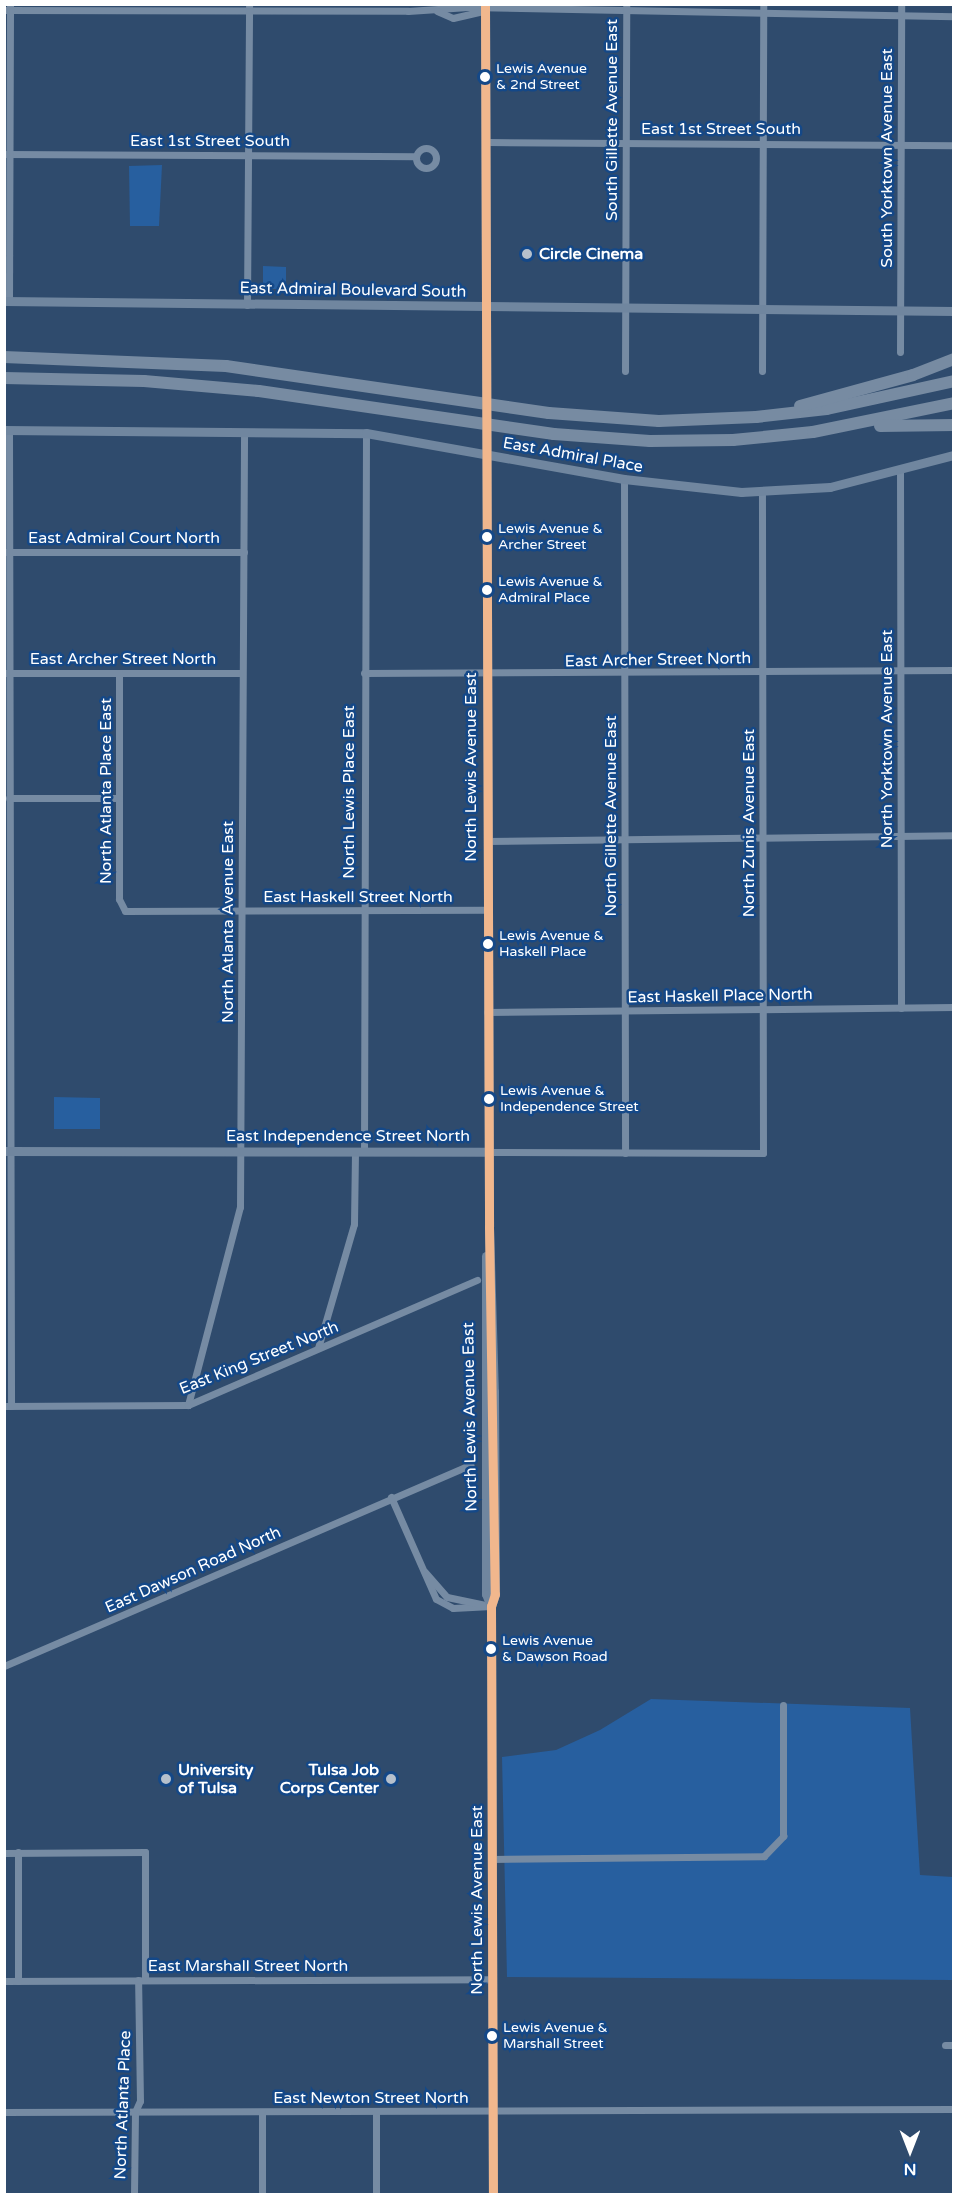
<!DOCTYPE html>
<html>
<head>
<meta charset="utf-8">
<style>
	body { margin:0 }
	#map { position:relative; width:958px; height:2199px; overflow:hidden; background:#2f4b6d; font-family:"Varela Round",sans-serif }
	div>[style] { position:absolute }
	.green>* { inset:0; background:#275f9f }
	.street>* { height:7px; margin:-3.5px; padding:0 3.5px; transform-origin:3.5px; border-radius:3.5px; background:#768ba3 }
	.street>.ring { margin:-3.5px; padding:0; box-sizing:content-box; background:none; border:7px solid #768ba3; border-radius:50% }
	.secondary>* { height:9px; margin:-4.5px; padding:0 4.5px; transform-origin:4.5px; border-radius:4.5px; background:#70869f }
	.highway>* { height:12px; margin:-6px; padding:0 6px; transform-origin:6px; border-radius:6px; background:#778ba2 }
	.bus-1>* { height:9px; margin:-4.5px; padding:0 4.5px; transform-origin:4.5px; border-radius:4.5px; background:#f1b78d }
	.dots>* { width:16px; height:16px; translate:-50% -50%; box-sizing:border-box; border:3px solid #144888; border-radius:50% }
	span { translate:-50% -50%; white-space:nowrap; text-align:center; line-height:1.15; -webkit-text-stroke:5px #144888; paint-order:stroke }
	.bus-label { font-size:14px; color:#fff }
	.left { translate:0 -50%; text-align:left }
	.street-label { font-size:16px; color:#fff }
	.poi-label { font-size:16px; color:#fff; font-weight:700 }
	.right { translate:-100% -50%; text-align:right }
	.frame { position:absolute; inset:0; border:6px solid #fff; pointer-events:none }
	.north { position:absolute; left:880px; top:2121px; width:60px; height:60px; -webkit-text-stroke:4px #144888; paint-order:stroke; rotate:180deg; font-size:16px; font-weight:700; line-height:24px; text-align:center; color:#fff }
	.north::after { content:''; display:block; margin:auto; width:21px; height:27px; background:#fff; clip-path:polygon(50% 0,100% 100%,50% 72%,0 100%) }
</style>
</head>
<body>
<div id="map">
	<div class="green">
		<i style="clip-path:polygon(162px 165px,159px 226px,130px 226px,129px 166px)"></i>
		<i style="clip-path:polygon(263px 266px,286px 267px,286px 289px,263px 289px)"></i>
		<i style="clip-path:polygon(54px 1097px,100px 1098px,100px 1129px,54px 1129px)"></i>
		<i style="clip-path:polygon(651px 1699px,910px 1708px,920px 1875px,953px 1877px,953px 1980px,507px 1977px,502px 1757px,556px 1750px,600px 1730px)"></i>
	</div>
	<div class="street">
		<i style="left:4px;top:10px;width:404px;rotate:0.1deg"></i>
		<i style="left:408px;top:11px;width:60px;rotate:-3.8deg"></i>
		<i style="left:468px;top:7px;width:486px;rotate:1.1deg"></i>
		<i style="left:437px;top:11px;width:17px;rotate:24deg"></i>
		<i style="left:453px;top:18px;width:31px;rotate:-13deg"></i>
		<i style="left:488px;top:142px;width:466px;rotate:0.4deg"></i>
		<i class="ring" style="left:416px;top:148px;width:13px;height:13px"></i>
		<i style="left:4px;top:154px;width:412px;rotate:0.3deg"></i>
		<i style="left:9px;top:301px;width:297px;rotate:-89.8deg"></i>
		<i style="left:247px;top:305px;width:301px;rotate:-89.6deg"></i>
		<i style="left:900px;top:352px;width:348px;rotate:-89.8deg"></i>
		<i style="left:625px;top:371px;width:367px;rotate:-89.8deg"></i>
		<i style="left:762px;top:371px;width:367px;rotate:-89.8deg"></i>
		<i style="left:9px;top:430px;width:976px;rotate:89.88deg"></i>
		<i style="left:900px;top:471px;width:537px;rotate:89.89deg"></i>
		<i style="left:624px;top:479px;width:674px;rotate:89.91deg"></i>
		<i style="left:4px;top:552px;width:240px"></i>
		<i style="left:5px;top:673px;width:237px"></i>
		<i style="left:119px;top:673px;width:226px;rotate:90deg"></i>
		<i style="left:119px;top:899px;width:13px;rotate:63deg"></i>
		<i style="left:125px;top:911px;width:362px;rotate:-0.2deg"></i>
		<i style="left:364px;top:673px;width:590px;rotate:-0.29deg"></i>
		<i style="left:9px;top:798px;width:110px"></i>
		<i style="left:487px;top:841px;width:467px;rotate:-0.7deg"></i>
		<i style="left:487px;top:1012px;width:467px;rotate:-0.6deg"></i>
		<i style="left:364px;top:1151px;width:718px;rotate:-89.84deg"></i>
		<i style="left:489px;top:1152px;width:274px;rotate:0.2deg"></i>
		<i style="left:763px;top:1153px;width:661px;rotate:-90.09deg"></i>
		<i style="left:318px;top:1348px;width:129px;rotate:-73.8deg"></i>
		<i style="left:354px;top:1224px;width:73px;rotate:-89.2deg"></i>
		<i style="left:188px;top:1405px;width:205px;rotate:-75.3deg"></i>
		<i style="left:240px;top:1207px;width:775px;rotate:-89.7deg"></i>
		<i style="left:4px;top:1406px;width:184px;rotate:-0.3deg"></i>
		<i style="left:188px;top:1405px;width:315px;rotate:-23.4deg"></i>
		<i style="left:391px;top:1497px;width:111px;rotate:66.2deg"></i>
		<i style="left:436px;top:1599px;width:19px;rotate:28deg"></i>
		<i style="left:453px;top:1608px;width:38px;rotate:-3deg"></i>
		<i style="left:425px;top:1572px;width:33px;rotate:49deg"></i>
		<i style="left:447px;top:1597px;width:44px;rotate:11.8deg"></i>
		<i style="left:4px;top:1666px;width:508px;rotate:-23.33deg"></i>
		<i style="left:18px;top:1852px;width:129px;rotate:90deg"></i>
		<i style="left:4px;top:1853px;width:141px;rotate:-0.4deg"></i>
		<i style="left:145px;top:1852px;width:128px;rotate:90deg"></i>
		<i style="left:491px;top:1859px;width:273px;rotate:-0.6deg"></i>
		<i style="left:764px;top:1856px;width:28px;rotate:-46deg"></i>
		<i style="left:783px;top:1836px;width:131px;rotate:-90deg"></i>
		<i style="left:4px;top:1981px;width:488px;rotate:-0.2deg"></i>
		<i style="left:945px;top:2045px;width:9px"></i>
		<i style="left:376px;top:2111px;width:83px;rotate:90deg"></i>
		<i style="left:4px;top:2112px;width:950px;rotate:-0.18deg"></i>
		<i style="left:262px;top:2112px;width:82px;rotate:90deg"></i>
		<i style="left:134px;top:2194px;width:82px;rotate:-89.3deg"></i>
		<i style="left:135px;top:2112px;width:12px;rotate:-66deg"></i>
		<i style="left:140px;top:2101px;width:121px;rotate:-90.9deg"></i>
	</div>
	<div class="secondary">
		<i style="left:485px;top:4px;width:1223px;rotate:89.81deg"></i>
		<i style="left:489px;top:1227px;width:164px;rotate:88.3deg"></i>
		<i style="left:494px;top:1391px;width:203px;rotate:89.7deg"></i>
		<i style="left:495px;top:1594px;width:13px;rotate:108deg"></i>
		<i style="left:491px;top:1606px;width:588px;rotate:89.81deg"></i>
		<i style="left:4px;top:301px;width:950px;rotate:0.6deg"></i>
		<i style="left:4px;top:430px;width:362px;rotate:0.5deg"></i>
		<i style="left:366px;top:433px;width:262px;rotate:10.1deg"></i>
		<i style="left:624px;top:479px;width:118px;rotate:6.3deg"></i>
		<i style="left:741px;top:492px;width:89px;rotate:-3.2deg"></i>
		<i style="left:830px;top:487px;width:128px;rotate:-14.5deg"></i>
		<i style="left:4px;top:1151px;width:485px;rotate:0.1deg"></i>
		<i style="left:486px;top:1256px;width:338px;rotate:90deg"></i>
		<i style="left:486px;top:1594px;width:13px;rotate:67deg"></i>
	</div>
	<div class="highway">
		<i style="left:4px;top:357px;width:222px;rotate:2.3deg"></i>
		<i style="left:226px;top:366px;width:326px;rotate:8.3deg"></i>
		<i style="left:549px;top:413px;width:110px;rotate:4.2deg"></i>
		<i style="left:659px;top:421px;width:97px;rotate:-2.4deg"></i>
		<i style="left:756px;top:417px;width:71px;rotate:-6.4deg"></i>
		<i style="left:827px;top:409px;width:130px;rotate:-12.4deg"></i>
		<i style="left:4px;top:378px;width:140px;rotate:1.2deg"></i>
		<i style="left:144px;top:381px;width:115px;rotate:5deg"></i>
		<i style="left:259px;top:391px;width:298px;rotate:8.3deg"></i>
		<i style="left:554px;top:434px;width:96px;rotate:4.2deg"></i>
		<i style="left:650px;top:441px;width:83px;rotate:-0.7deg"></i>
		<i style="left:733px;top:440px;width:80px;rotate:-5.7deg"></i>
		<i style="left:813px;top:432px;width:144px;rotate:-11.6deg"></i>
		<i style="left:800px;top:406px;width:117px;rotate:-15.3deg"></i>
		<i style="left:913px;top:375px;width:44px;rotate:-21.3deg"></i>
		<i style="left:880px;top:426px;width:74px;rotate:-0.8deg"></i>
	</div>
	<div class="bus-1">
		<i style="left:485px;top:4px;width:1223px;rotate:89.81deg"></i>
		<i style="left:489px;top:1227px;width:367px;rotate:89.1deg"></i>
		<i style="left:495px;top:1594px;width:13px;rotate:108deg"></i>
		<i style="left:491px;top:1606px;width:588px;rotate:89.81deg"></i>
	</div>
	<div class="dots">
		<i style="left:485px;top:77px;background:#fff"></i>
		<i style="left:527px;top:254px;background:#b6c0cc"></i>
		<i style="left:487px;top:537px;background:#fff"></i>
		<i style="left:487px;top:590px;background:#fff"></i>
		<i style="left:488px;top:944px;background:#fff"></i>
		<i style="left:489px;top:1099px;background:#fff"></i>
		<i style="left:491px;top:1649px;background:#fff"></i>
		<i style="left:166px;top:1779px;background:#b6c0cc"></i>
		<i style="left:391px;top:1779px;background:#b6c0cc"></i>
		<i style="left:492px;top:2036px;background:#fff"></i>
	</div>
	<div class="bus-label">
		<span class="left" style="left:496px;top:77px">Lewis Avenue<br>&amp; 2nd Street</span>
		<span class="left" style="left:498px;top:537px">Lewis Avenue &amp;<br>Archer Street</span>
		<span class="left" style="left:498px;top:590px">Lewis Avenue &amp;<br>Admiral Place</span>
		<span class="left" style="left:499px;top:944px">Lewis Avenue &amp;<br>Haskell Place</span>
		<span class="left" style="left:500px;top:1099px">Lewis Avenue &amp;<br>Independence Street</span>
		<span class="left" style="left:502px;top:1649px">Lewis Avenue<br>&amp; Dawson Road</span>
		<span class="left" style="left:503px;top:2036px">Lewis Avenue &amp;<br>Marshall Street</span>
	</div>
	<div class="street-label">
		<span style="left:612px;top:120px;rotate:-90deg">South Gillette Avenue East</span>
		<span style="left:721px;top:129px">East 1st Street South</span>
		<span style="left:210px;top:141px">East 1st Street South</span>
		<span style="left:887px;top:158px;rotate:-90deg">South Yorktown Avenue East</span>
		<span style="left:353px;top:290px;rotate:1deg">East Admiral Boulevard South</span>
		<span style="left:573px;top:455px;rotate:10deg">East Admiral Place</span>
		<span style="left:124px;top:538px">East Admiral Court North</span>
		<span style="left:123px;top:659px">East Archer Street North</span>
		<span style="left:658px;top:660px;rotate:-1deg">East Archer Street North</span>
		<span style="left:887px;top:739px;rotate:-90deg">North Yorktown Avenue East</span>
		<span style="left:471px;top:767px;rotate:-90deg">North Lewis Avenue East</span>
		<span style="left:106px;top:791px;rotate:-90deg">North Atlanta Place East</span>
		<span style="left:349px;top:792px;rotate:-90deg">North Lewis Place East</span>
		<span style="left:611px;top:816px;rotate:-90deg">North Gillette Avenue East</span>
		<span style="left:749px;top:823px;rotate:-90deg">North Zunis Avenue East</span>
		<span style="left:358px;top:897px">East Haskell Street North</span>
		<span style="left:228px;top:922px;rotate:-90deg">North Atlanta Avenue East</span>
		<span style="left:720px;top:996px;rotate:-1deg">East Haskell Place North</span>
		<span style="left:348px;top:1136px">East Independence Street North</span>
		<span style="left:259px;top:1358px;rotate:-22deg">East King Street North</span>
		<span style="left:470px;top:1417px;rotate:-91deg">North Lewis Avenue East</span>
		<span style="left:193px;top:1570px;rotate:-24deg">East Dawson Road North</span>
		<span style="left:477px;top:1900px;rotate:-90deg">North Lewis Avenue East</span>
		<span style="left:248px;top:1966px">East Marshall Street North</span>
		<span style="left:371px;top:2098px">East Newton Street North</span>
		<span style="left:123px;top:2105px;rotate:-88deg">North Atlanta Place</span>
	</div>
	<div class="poi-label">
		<span class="left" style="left:539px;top:254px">Circle Cinema</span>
		<span class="left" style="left:178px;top:1779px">University<br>of Tulsa</span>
		<span class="right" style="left:379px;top:1779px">Tulsa Job<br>Corps Center</span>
	</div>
	<div class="frame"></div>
	<div class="north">N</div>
</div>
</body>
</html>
